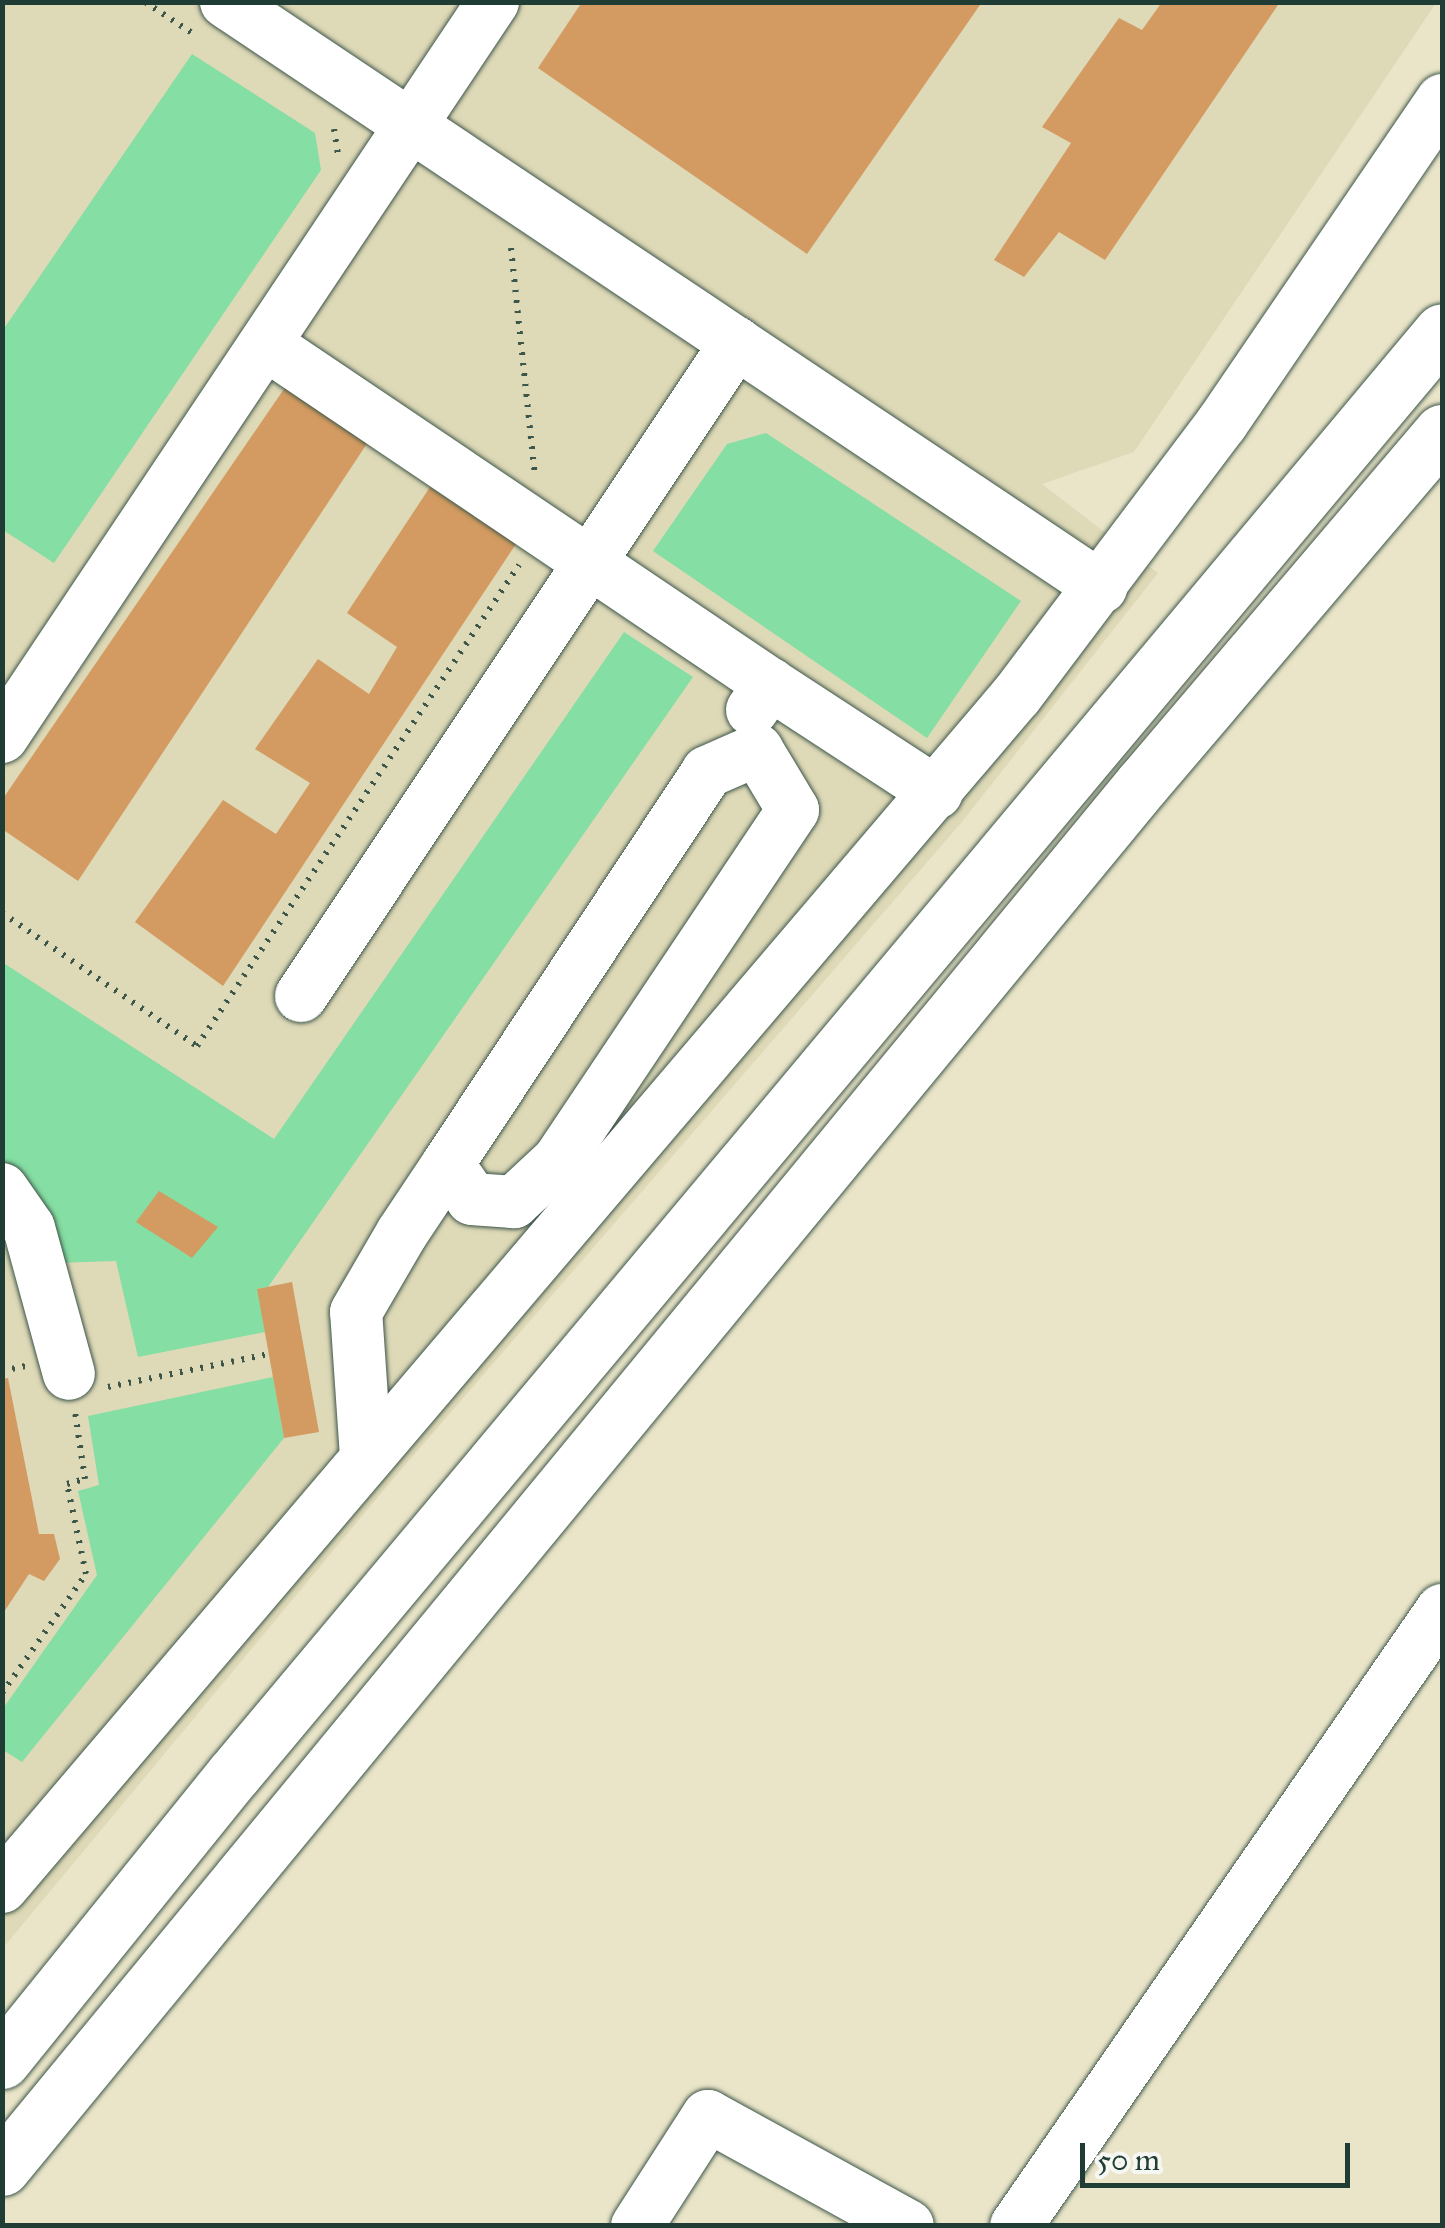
<!DOCTYPE html>
<html>
<head>
<meta charset="utf-8">
<style>
	body { margin:0 }
	#map { position:relative; width:1445px; height:2228px; overflow:hidden; background:#eae5c8; font-family:"IM FELL Great Primer",serif }
	div>[style] { position:absolute }
	.built>* { inset:0; background:#ded9b7 }
	.green>* { inset:0; background:#85dea3 }
	.building>* { inset:0; background:#d39b61 }
	.path>* { height:6px; margin-top:-3px; transform-origin:0; background:repeating-linear-gradient(90deg,#3d564a 0 2.5px,transparent 0 10.5px) }
	.roads { filter:drop-shadow(0 0 2px #3d564a) drop-shadow(0 0 2px #3d564a) }
	.minor>* { height:52px; margin:-26px; padding:0 26px; transform-origin:26px; border-radius:26px; background:#fff }
	.major>* { height:55px; margin:-27.5px; padding:0 27.5px; transform-origin:27.5px; border-radius:27.5px; background:#fff }
	span { translate:-50% -50%; white-space:nowrap; text-align:center; line-height:1.15; -webkit-text-stroke:8px #f6f6f2; paint-order:stroke }
	.frame { position:absolute; inset:0; border:5px solid #1f3d34; pointer-events:none }
	.scale { position:absolute; left:1080px; top:2143px; width:270px; height:45px; box-sizing:border-box; border:5px solid #1f3d34; border-top:0; padding-left:12px; font-size:30px; line-height:35px; white-space:nowrap; color:#1f3d34; -webkit-text-stroke:8px #f6f6f2; paint-order:stroke }
</style>
</head>
<body>
<div id="map">
	<div class="built">
		<i style="clip-path:polygon(3px 3px,1436px 3px,1134px 452px,1042px 484px,1158px 573px,961px 823px,387px 1486px,3px 1948px)"></i>
	</div>
	<div class="green">
		<i style="clip-path:polygon(192px 54px,315px 133px,321px 170px,54px 563px,3px 530px,3px 330px)"></i>
		<i style="clip-path:polygon(766px 433px,1021px 601px,927px 738px,653px 551px,727px 444px)"></i>
		<i style="clip-path:polygon(624px 632px,693px 677px,268px 1287px,258px 1289px,265px 1332px,138px 1357px,116px 1261px,54px 1263px,3px 1168px,2px 962px,274px 1139px)"></i>
		<i style="clip-path:polygon(273px 1377px,284px 1438px,22px 1762px,3px 1750px,2px 1710px,97px 1575px,78px 1491px,99px 1485px,88px 1416px)"></i>
	</div>
	<div class="building">
		<i style="clip-path:polygon(582px 2px,982px 2px,807px 254px,538px 68px)"></i>
		<i style="clip-path:polygon(1162px 2px,1280px 2px,1105px 260px,1059px 232px,1024px 277px,994px 260px,1071px 143px,1042px 127px,1119px 18px,1142px 30px)"></i>
		<i style="clip-path:polygon(286px 386px,368px 442px,78px 881px,2px 829px,2px 800px)"></i>
		<i style="clip-path:polygon(430px 487px,516px 544px,223px 986px,135px 922px,223px 800px,276px 834px,310px 783px,255px 749px,318px 659px,369px 694px,397px 647px,347px 613px)"></i>
		<i style="clip-path:polygon(159px 1191px,218px 1227px,192px 1258px,136px 1222px)"></i>
		<i style="clip-path:polygon(292px 1282px,319px 1432px,284px 1438px,257px 1289px)"></i>
		<i style="clip-path:polygon(8px 1378px,39px 1534px,54px 1534px,60px 1559px,44px 1581px,29px 1574px,2px 1615px,2px 1379px)"></i>
	</div>
	<div class="path">
		<i style="left:145px;top:2px;width:60px;rotate:33.4deg"></i>
		<i style="left:334px;top:129px;width:26px;rotate:81deg"></i>
		<i style="left:511px;top:248px;width:228px;rotate:84deg"></i>
		<i style="left:2px;top:913px;width:236px;rotate:34.3deg"></i>
		<i style="left:197px;top:1046px;width:579px;rotate:-56.2deg"></i>
		<i style="left:2px;top:1371px;width:25px;rotate:-12deg"></i>
		<i style="left:108px;top:1387px;width:164px;rotate:-11.6deg"></i>
		<i style="left:2px;top:1693px;width:146px;rotate:-54.8deg"></i>
		<i style="left:86px;top:1574px;width:92px;rotate:-101.9deg"></i>
		<i style="left:67px;top:1484px;width:19px;rotate:-16deg"></i>
		<i style="left:85px;top:1479px;width:68px;rotate:-98.5deg"></i>
	</div>
	<div class="roads">
		<div class="minor">
			<i style="left:226px;top:2px;width:1053px;rotate:33.77deg"></i>
			<i style="left:267px;top:345px;width:607px;rotate:33.98deg"></i>
			<i style="left:752px;top:710px;width:32px;rotate:-55deg"></i>
			<i style="left:770px;top:684px;width:199px;rotate:33.1deg"></i>
			<i style="left:2px;top:737px;width:884px;rotate:-56.26deg"></i>
			<i style="left:301px;top:996px;width:785px;rotate:-56.33deg"></i>
			<i style="left:2px;top:1189px;width:47px;rotate:55.3deg"></i>
			<i style="left:29px;top:1228px;width:151px;rotate:74.7deg"></i>
			<i style="left:366px;top:1457px;width:145px;rotate:-93.9deg"></i>
			<i style="left:356px;top:1312px;width:91px;rotate:-59.8deg"></i>
			<i style="left:402px;top:1233px;width:83px;rotate:-56.3deg"></i>
			<i style="left:448px;top:1164px;width:470px;rotate:-56.5deg"></i>
			<i style="left:707px;top:772px;width:55px;rotate:-23.7deg"></i>
			<i style="left:757px;top:750px;width:70px;rotate:59deg"></i>
			<i style="left:793px;top:810px;width:421px;rotate:123.8deg"></i>
			<i style="left:559px;top:1160px;width:62px;rotate:137deg"></i>
			<i style="left:514px;top:1202px;width:42px;rotate:-175.9deg"></i>
			<i style="left:472px;top:1199px;width:42px;rotate:-124.4deg"></i>
			<i style="left:2px;top:1887px;width:1566px;rotate:-49.59deg"></i>
			<i style="left:1017px;top:695px;width:341px;rotate:-53deg"></i>
			<i style="left:1222px;top:423px;width:391px;rotate:-55.7deg"></i>
			<i style="left:637px;top:2226px;width:131px;rotate:-57.2deg"></i>
			<i style="left:708px;top:2116px;width:228px;rotate:28.8deg"></i>
			<i style="left:1016px;top:2226px;width:749px;rotate:-55.33deg"></i>
		</div>
		<div class="major">
			<i style="left:2px;top:2061px;width:368px;rotate:-51.1deg"></i>
			<i style="left:233px;top:1775px;width:1883px;rotate:-50.06deg"></i>
			<i style="left:2px;top:2168px;width:1794px;rotate:-50.52deg"></i>
			<i style="left:1143px;top:783px;width:461px;rotate:-49.6deg"></i>
		</div>
	</div>
	<div class="frame"></div>
	<div class="scale">50 m</div>
</div>
</body>
</html>
